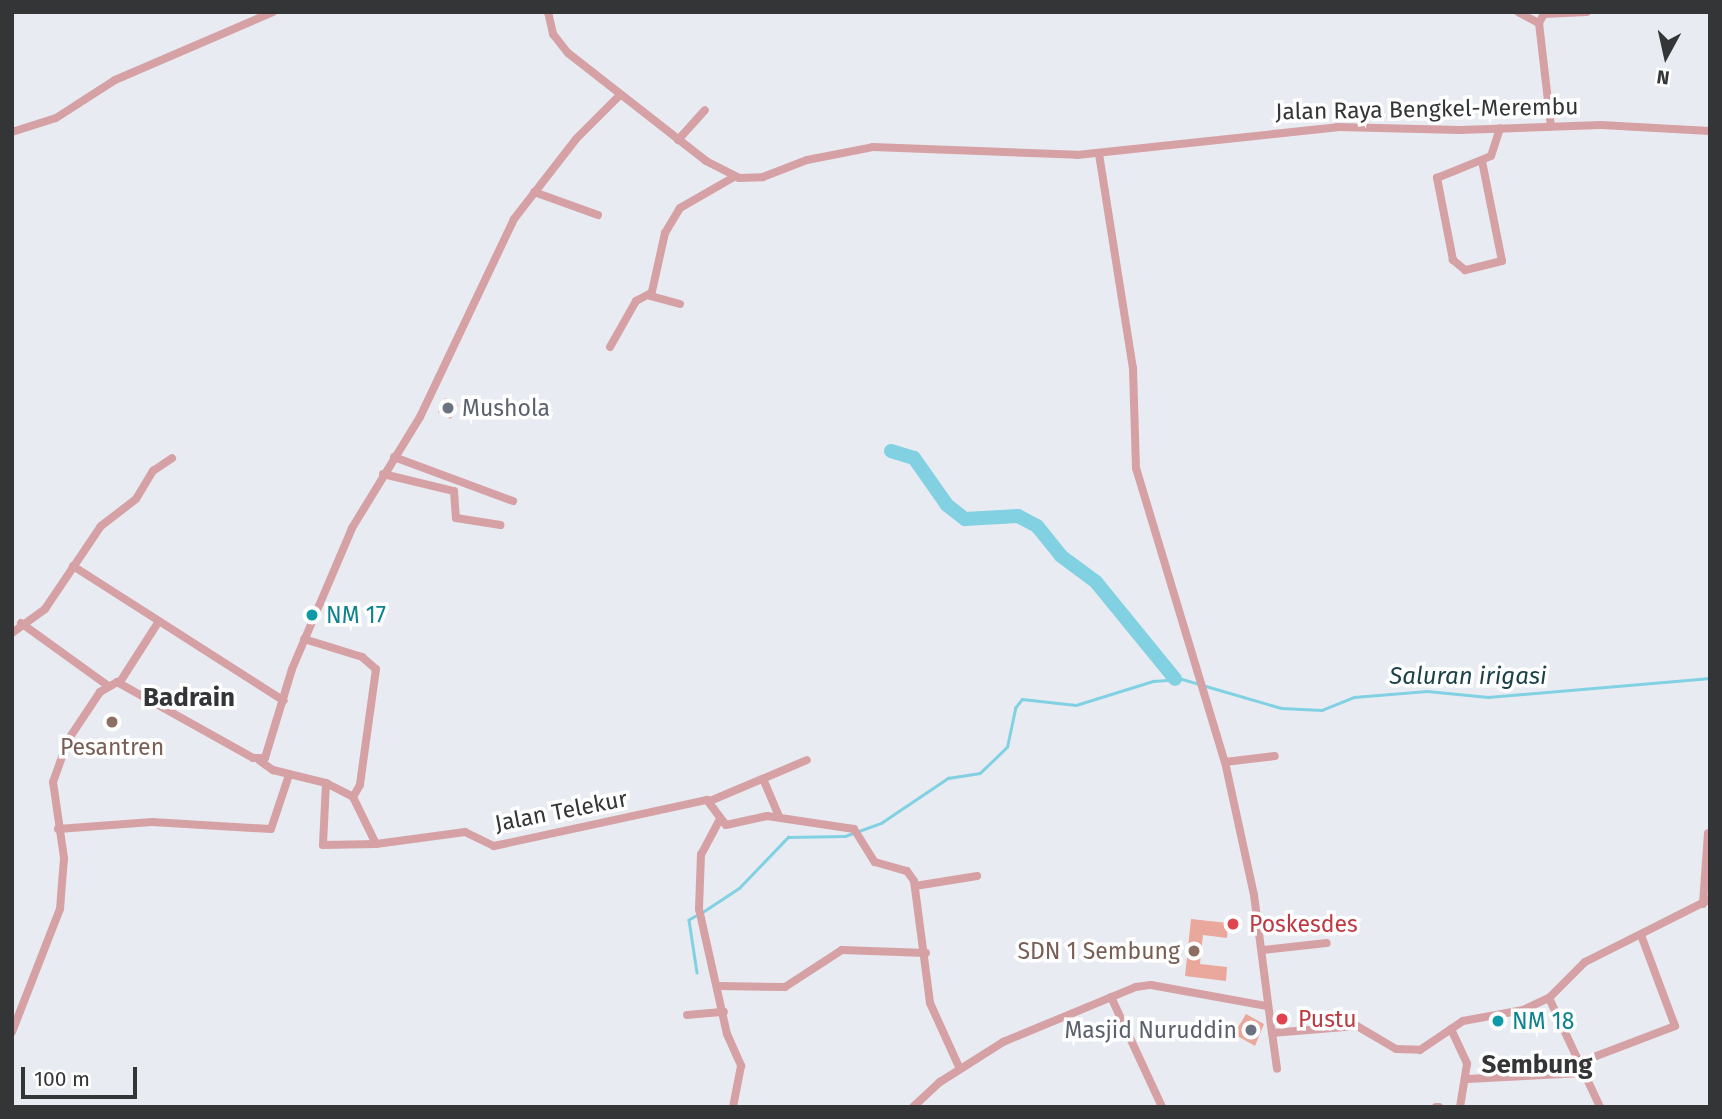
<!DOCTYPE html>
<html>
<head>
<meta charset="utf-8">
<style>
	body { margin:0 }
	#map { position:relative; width:1722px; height:1119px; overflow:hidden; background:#e8ecf2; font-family:"Fira Sans",sans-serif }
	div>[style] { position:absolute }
	.stream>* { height:2.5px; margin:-1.25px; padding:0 1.25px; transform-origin:1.25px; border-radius:1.25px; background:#81d1e2 }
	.river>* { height:14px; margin:-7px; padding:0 7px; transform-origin:7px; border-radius:7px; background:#81d1e2 }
	.building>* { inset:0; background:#eaa79b }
	.minor>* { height:8px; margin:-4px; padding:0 4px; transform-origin:4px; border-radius:4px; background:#d6a1a5 }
	.dots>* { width:19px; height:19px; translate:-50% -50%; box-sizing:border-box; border:4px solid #fff; border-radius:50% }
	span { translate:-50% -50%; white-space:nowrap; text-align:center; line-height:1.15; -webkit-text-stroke:7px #fff; paint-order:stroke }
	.street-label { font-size:23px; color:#333537 }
	.worship-label { font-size:23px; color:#5b616d }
	.left { translate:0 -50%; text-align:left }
	.right { translate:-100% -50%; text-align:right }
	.culture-label { font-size:23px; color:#0d838f }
	.education-label { font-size:23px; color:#785e54 }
	.health-label { font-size:23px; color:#be3a42 }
	.water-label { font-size:24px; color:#1c4249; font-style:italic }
	.quarter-label { font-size:26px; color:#333537; font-weight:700 }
	.frame { position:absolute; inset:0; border:14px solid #333537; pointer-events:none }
	.north { position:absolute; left:1631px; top:21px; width:70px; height:70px; -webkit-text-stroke:5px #fff; paint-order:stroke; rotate:188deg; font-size:19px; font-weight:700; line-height:28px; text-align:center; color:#333537 }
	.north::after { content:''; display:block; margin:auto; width:24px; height:32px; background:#333537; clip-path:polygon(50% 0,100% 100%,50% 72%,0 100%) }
	.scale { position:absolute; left:21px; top:1067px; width:116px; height:32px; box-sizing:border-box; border:4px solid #333537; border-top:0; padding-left:9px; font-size:21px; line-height:24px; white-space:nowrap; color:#333537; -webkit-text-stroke:5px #fff; paint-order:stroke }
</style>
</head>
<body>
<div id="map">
	<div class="stream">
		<i style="left:1206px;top:686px;width:78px;rotate:16.3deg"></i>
		<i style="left:1281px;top:708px;width:41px;rotate:2.8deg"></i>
		<i style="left:1322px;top:710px;width:35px;rotate:-22deg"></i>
		<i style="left:1354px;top:697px;width:73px;rotate:-4.7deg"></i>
		<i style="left:1427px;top:691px;width:61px;rotate:5.6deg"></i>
		<i style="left:1488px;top:697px;width:223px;rotate:-4.9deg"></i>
		<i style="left:701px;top:913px;width:45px;rotate:-33.3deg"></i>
		<i style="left:739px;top:888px;width:71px;rotate:-46.1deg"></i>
		<i style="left:788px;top:837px;width:57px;rotate:-1deg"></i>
		<i style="left:845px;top:836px;width:38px;rotate:-20deg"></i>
		<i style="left:881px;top:823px;width:81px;rotate:-33.9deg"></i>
		<i style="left:948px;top:778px;width:32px;rotate:-9deg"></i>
		<i style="left:980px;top:773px;width:37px;rotate:-44deg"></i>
		<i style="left:1007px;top:747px;width:40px;rotate:-78deg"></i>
		<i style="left:1015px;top:708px;width:11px;rotate:-52deg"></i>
		<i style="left:1022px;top:699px;width:54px;rotate:6.3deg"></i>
		<i style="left:1076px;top:705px;width:81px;rotate:-17.3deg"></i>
		<i style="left:1153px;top:681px;width:29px;rotate:-4deg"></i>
		<i style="left:1182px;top:679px;width:18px;rotate:16deg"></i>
		<i style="left:696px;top:916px;width:8px;rotate:150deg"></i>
		<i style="left:689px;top:920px;width:53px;rotate:81.3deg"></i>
	</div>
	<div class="river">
		<i style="left:891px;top:451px;width:24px;rotate:17deg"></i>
		<i style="left:914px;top:458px;width:57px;rotate:54.9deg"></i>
		<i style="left:947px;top:505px;width:23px;rotate:38deg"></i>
		<i style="left:965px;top:519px;width:53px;rotate:-3.2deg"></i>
		<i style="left:1018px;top:516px;width:21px;rotate:28deg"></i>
		<i style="left:1037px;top:526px;width:38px;rotate:51deg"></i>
		<i style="left:1061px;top:556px;width:44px;rotate:36.6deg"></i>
		<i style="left:1096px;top:582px;width:125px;rotate:50.8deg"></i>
	</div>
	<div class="building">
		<i style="clip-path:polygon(445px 398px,458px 405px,451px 419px,438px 412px)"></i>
		<i style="clip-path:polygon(1191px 919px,1228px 923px,1227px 938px,1203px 935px,1200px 964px,1227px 967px,1226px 981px,1185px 976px)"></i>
		<i style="clip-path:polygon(1246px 1014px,1264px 1024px,1255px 1046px,1234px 1034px)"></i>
	</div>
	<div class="minor">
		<i style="left:548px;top:12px;width:23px;rotate:77deg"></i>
		<i style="left:553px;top:34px;width:24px;rotate:52deg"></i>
		<i style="left:568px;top:53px;width:175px;rotate:38deg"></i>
		<i style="left:706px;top:161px;width:37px;rotate:27deg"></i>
		<i style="left:739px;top:178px;width:24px;rotate:-2deg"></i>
		<i style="left:763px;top:177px;width:47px;rotate:-21.1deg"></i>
		<i style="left:807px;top:160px;width:67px;rotate:-11.1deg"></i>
		<i style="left:873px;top:147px;width:204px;rotate:2.2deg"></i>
		<i style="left:1077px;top:155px;width:262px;rotate:-6.1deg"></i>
		<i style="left:1337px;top:127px;width:123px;rotate:1.4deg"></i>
		<i style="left:1460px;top:130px;width:141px;rotate:-2deg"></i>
		<i style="left:1601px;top:125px;width:109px;rotate:3.2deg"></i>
		<i style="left:1518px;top:12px;width:24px;rotate:28deg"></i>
		<i style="left:1545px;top:12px;width:13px;rotate:119deg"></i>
		<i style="left:1539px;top:23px;width:104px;rotate:83.4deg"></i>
		<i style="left:1544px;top:14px;width:43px;rotate:-2.7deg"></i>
		<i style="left:12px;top:132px;width:46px;rotate:-17.7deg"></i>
		<i style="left:56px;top:118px;width:70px;rotate:-32.8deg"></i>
		<i style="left:115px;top:80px;width:172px;rotate:-23.3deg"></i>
		<i style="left:678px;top:140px;width:40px;rotate:-48deg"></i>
		<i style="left:1099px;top:154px;width:217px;rotate:81deg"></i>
		<i style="left:1133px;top:368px;width:100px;rotate:88.3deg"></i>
		<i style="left:1136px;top:468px;width:307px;rotate:73.2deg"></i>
		<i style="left:1225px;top:762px;width:136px;rotate:77.7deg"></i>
		<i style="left:1254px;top:895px;width:139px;rotate:82.6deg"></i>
		<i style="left:1272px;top:1033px;width:85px;rotate:-4.7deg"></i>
		<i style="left:1357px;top:1026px;width:45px;rotate:30.5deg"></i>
		<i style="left:1396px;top:1049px;width:24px;rotate:2deg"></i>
		<i style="left:1420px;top:1050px;width:52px;rotate:-34deg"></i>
		<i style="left:1463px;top:1021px;width:61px;rotate:-10.4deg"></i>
		<i style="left:1523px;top:1010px;width:29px;rotate:-25deg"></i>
		<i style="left:1549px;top:998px;width:51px;rotate:-45deg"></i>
		<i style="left:1585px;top:962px;width:140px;rotate:-26.7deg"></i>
		<i style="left:1482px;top:161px;width:102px;rotate:78.7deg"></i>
		<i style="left:1502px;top:261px;width:38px;rotate:166deg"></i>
		<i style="left:1465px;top:270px;width:16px;rotate:-140deg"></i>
		<i style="left:1453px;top:260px;width:84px;rotate:-101deg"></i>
		<i style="left:1437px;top:178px;width:58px;rotate:-22.2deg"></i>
		<i style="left:1491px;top:156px;width:29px;rotate:-72deg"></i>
		<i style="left:534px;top:192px;width:68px;rotate:19.8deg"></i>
		<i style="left:680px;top:304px;width:30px;rotate:-165deg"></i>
		<i style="left:651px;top:296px;width:65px;rotate:-77.5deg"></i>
		<i style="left:665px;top:233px;width:29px;rotate:-59deg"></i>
		<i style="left:680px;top:208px;width:62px;rotate:-29.9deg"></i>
		<i style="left:610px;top:347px;width:53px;rotate:-60.5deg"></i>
		<i style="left:636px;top:301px;width:17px;rotate:-28deg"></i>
		<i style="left:394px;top:457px;width:127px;rotate:20.3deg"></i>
		<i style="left:383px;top:474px;width:73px;rotate:13.5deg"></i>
		<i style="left:454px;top:491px;width:27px;rotate:86deg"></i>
		<i style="left:456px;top:518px;width:45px;rotate:9deg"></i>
		<i style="left:73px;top:566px;width:250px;rotate:32.6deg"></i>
		<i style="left:21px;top:623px;width:106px;rotate:35.8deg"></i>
		<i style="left:12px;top:633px;width:41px;rotate:-36deg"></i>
		<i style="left:45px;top:609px;width:100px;rotate:-56deg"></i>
		<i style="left:101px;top:526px;width:44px;rotate:-37.6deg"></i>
		<i style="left:136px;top:499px;width:33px;rotate:-59deg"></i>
		<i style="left:153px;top:471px;width:23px;rotate:-34deg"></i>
		<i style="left:304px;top:639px;width:61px;rotate:17.2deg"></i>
		<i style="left:362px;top:657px;width:18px;rotate:41deg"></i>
		<i style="left:376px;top:669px;width:117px;rotate:97.9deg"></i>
		<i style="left:360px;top:785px;width:14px;rotate:120deg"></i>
		<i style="left:120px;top:682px;width:72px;rotate:-57.4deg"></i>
		<i style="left:260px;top:761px;width:16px;rotate:35deg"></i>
		<i style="left:273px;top:770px;width:55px;rotate:13.8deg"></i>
		<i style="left:326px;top:783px;width:30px;rotate:27deg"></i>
		<i style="left:353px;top:797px;width:52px;rotate:63.9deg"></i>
		<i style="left:376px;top:844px;width:90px;rotate:-7.7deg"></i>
		<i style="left:465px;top:832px;width:32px;rotate:26deg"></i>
		<i style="left:494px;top:846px;width:218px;rotate:-12.2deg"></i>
		<i style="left:707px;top:800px;width:31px;rotate:53deg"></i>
		<i style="left:726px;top:825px;width:42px;rotate:-12.4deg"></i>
		<i style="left:767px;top:816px;width:88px;rotate:8.5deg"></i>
		<i style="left:854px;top:829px;width:39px;rotate:58deg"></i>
		<i style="left:875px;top:862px;width:33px;rotate:16deg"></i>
		<i style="left:907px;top:871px;width:12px;rotate:55deg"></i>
		<i style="left:914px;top:881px;width:123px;rotate:82.5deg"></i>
		<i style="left:930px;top:1003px;width:72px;rotate:65.6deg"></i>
		<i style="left:1225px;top:762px;width:50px;rotate:-6.8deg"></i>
		<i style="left:764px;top:781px;width:39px;rotate:67deg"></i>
		<i style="left:326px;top:783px;width:62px;rotate:92.8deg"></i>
		<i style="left:323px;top:845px;width:53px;rotate:-1.1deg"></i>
		<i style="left:710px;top:801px;width:105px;rotate:-22.9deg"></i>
		<i style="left:720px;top:819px;width:40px;rotate:118deg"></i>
		<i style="left:701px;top:854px;width:55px;rotate:92.1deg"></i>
		<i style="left:699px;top:909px;width:128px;rotate:77.4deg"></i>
		<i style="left:727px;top:1034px;width:35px;rotate:66deg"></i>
		<i style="left:741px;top:1066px;width:42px;rotate:101deg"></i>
		<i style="left:58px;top:829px;width:94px;rotate:-4.3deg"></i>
		<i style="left:152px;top:822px;width:119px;rotate:3.4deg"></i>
		<i style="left:271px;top:829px;width:57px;rotate:-71.6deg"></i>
		<i style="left:915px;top:886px;width:63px;rotate:-9.2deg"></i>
		<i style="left:1703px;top:904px;width:71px;rotate:-86deg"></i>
		<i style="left:1263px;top:950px;width:64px;rotate:-6.2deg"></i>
		<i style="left:719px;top:986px;width:66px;rotate:0.9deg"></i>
		<i style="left:785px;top:987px;width:68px;rotate:-33deg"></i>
		<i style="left:842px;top:950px;width:84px;rotate:2deg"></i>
		<i style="left:1111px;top:997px;width:121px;rotate:65.1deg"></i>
		<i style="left:1549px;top:998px;width:120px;rotate:64.9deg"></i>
		<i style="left:687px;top:1015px;width:37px;rotate:-5deg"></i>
		<i style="left:1451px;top:1029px;width:38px;rotate:65deg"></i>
		<i style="left:1467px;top:1064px;width:44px;rotate:99.2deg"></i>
		<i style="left:12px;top:1032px;width:132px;rotate:-68.7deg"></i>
		<i style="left:60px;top:909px;width:51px;rotate:-85.5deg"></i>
		<i style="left:64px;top:858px;width:77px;rotate:-98.2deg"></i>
		<i style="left:53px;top:782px;width:45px;rotate:-70.3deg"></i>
		<i style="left:68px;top:740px;width:58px;rotate:-56.3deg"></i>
		<i style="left:100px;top:692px;width:20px;rotate:-30deg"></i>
		<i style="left:117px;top:682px;width:156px;rotate:29.2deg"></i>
		<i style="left:253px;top:758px;width:12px"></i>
		<i style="left:265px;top:758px;width:93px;rotate:-73.1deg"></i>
		<i style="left:292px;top:669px;width:153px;rotate:-66.9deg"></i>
		<i style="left:352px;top:528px;width:130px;rotate:-58.5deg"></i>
		<i style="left:420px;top:417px;width:219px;rotate:-64.6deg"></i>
		<i style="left:514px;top:219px;width:101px;rotate:-52.2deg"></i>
		<i style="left:576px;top:139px;width:62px;rotate:-45deg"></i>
		<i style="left:1272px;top:1033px;width:36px;rotate:82deg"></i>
		<i style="left:1578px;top:1063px;width:104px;rotate:-20.9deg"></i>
		<i style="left:1675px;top:1026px;width:97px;rotate:-110.5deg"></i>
		<i style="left:1468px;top:1079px;width:116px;rotate:-3deg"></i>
		<i style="left:913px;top:1107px;width:37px;rotate:-43deg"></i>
		<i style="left:940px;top:1082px;width:75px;rotate:-32.4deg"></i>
		<i style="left:1003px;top:1042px;width:144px;rotate:-22.5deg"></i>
		<i style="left:1136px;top:987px;width:15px;rotate:-8deg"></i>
		<i style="left:1151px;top:985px;width:118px;rotate:10.3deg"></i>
		<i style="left:1436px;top:1107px;width:3px"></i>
	</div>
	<div class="dots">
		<i style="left:448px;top:408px;background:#6b7280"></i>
		<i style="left:312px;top:615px;background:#0f9aa8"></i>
		<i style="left:112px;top:722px;background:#8d6e63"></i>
		<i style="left:1233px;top:924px;background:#e0444e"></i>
		<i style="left:1194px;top:951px;background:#8d6e63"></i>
		<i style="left:1282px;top:1019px;background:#e0444e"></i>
		<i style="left:1498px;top:1021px;background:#0f9aa8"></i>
		<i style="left:1251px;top:1030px;background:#6b7280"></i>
	</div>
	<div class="street-label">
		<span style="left:1427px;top:109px;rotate:-1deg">Jalan Raya Bengkel-Merembu</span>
		<span style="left:561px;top:811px;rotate:-11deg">Jalan Telekur</span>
	</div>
	<div class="worship-label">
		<span class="left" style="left:462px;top:408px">Mushola</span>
		<span class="right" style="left:1237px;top:1030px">Masjid Nuruddin</span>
	</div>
	<div class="culture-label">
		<span class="left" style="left:326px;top:615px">NM 17</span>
		<span class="left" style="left:1512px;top:1021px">NM 18</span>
	</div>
	<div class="education-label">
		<span style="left:112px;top:747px">Pesantren</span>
		<span class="right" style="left:1180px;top:951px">SDN 1 Sembung</span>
	</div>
	<div class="health-label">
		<span class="left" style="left:1249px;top:924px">Poskesdes</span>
		<span class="left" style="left:1298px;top:1019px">Pustu</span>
	</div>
	<div class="water-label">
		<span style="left:1468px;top:677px">Saluran irigasi</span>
	</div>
	<div class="quarter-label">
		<span style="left:189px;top:698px">Badrain</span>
		<span style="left:1537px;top:1065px">Sembung</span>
	</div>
	<div class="frame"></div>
	<div class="north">N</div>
	<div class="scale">100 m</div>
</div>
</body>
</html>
